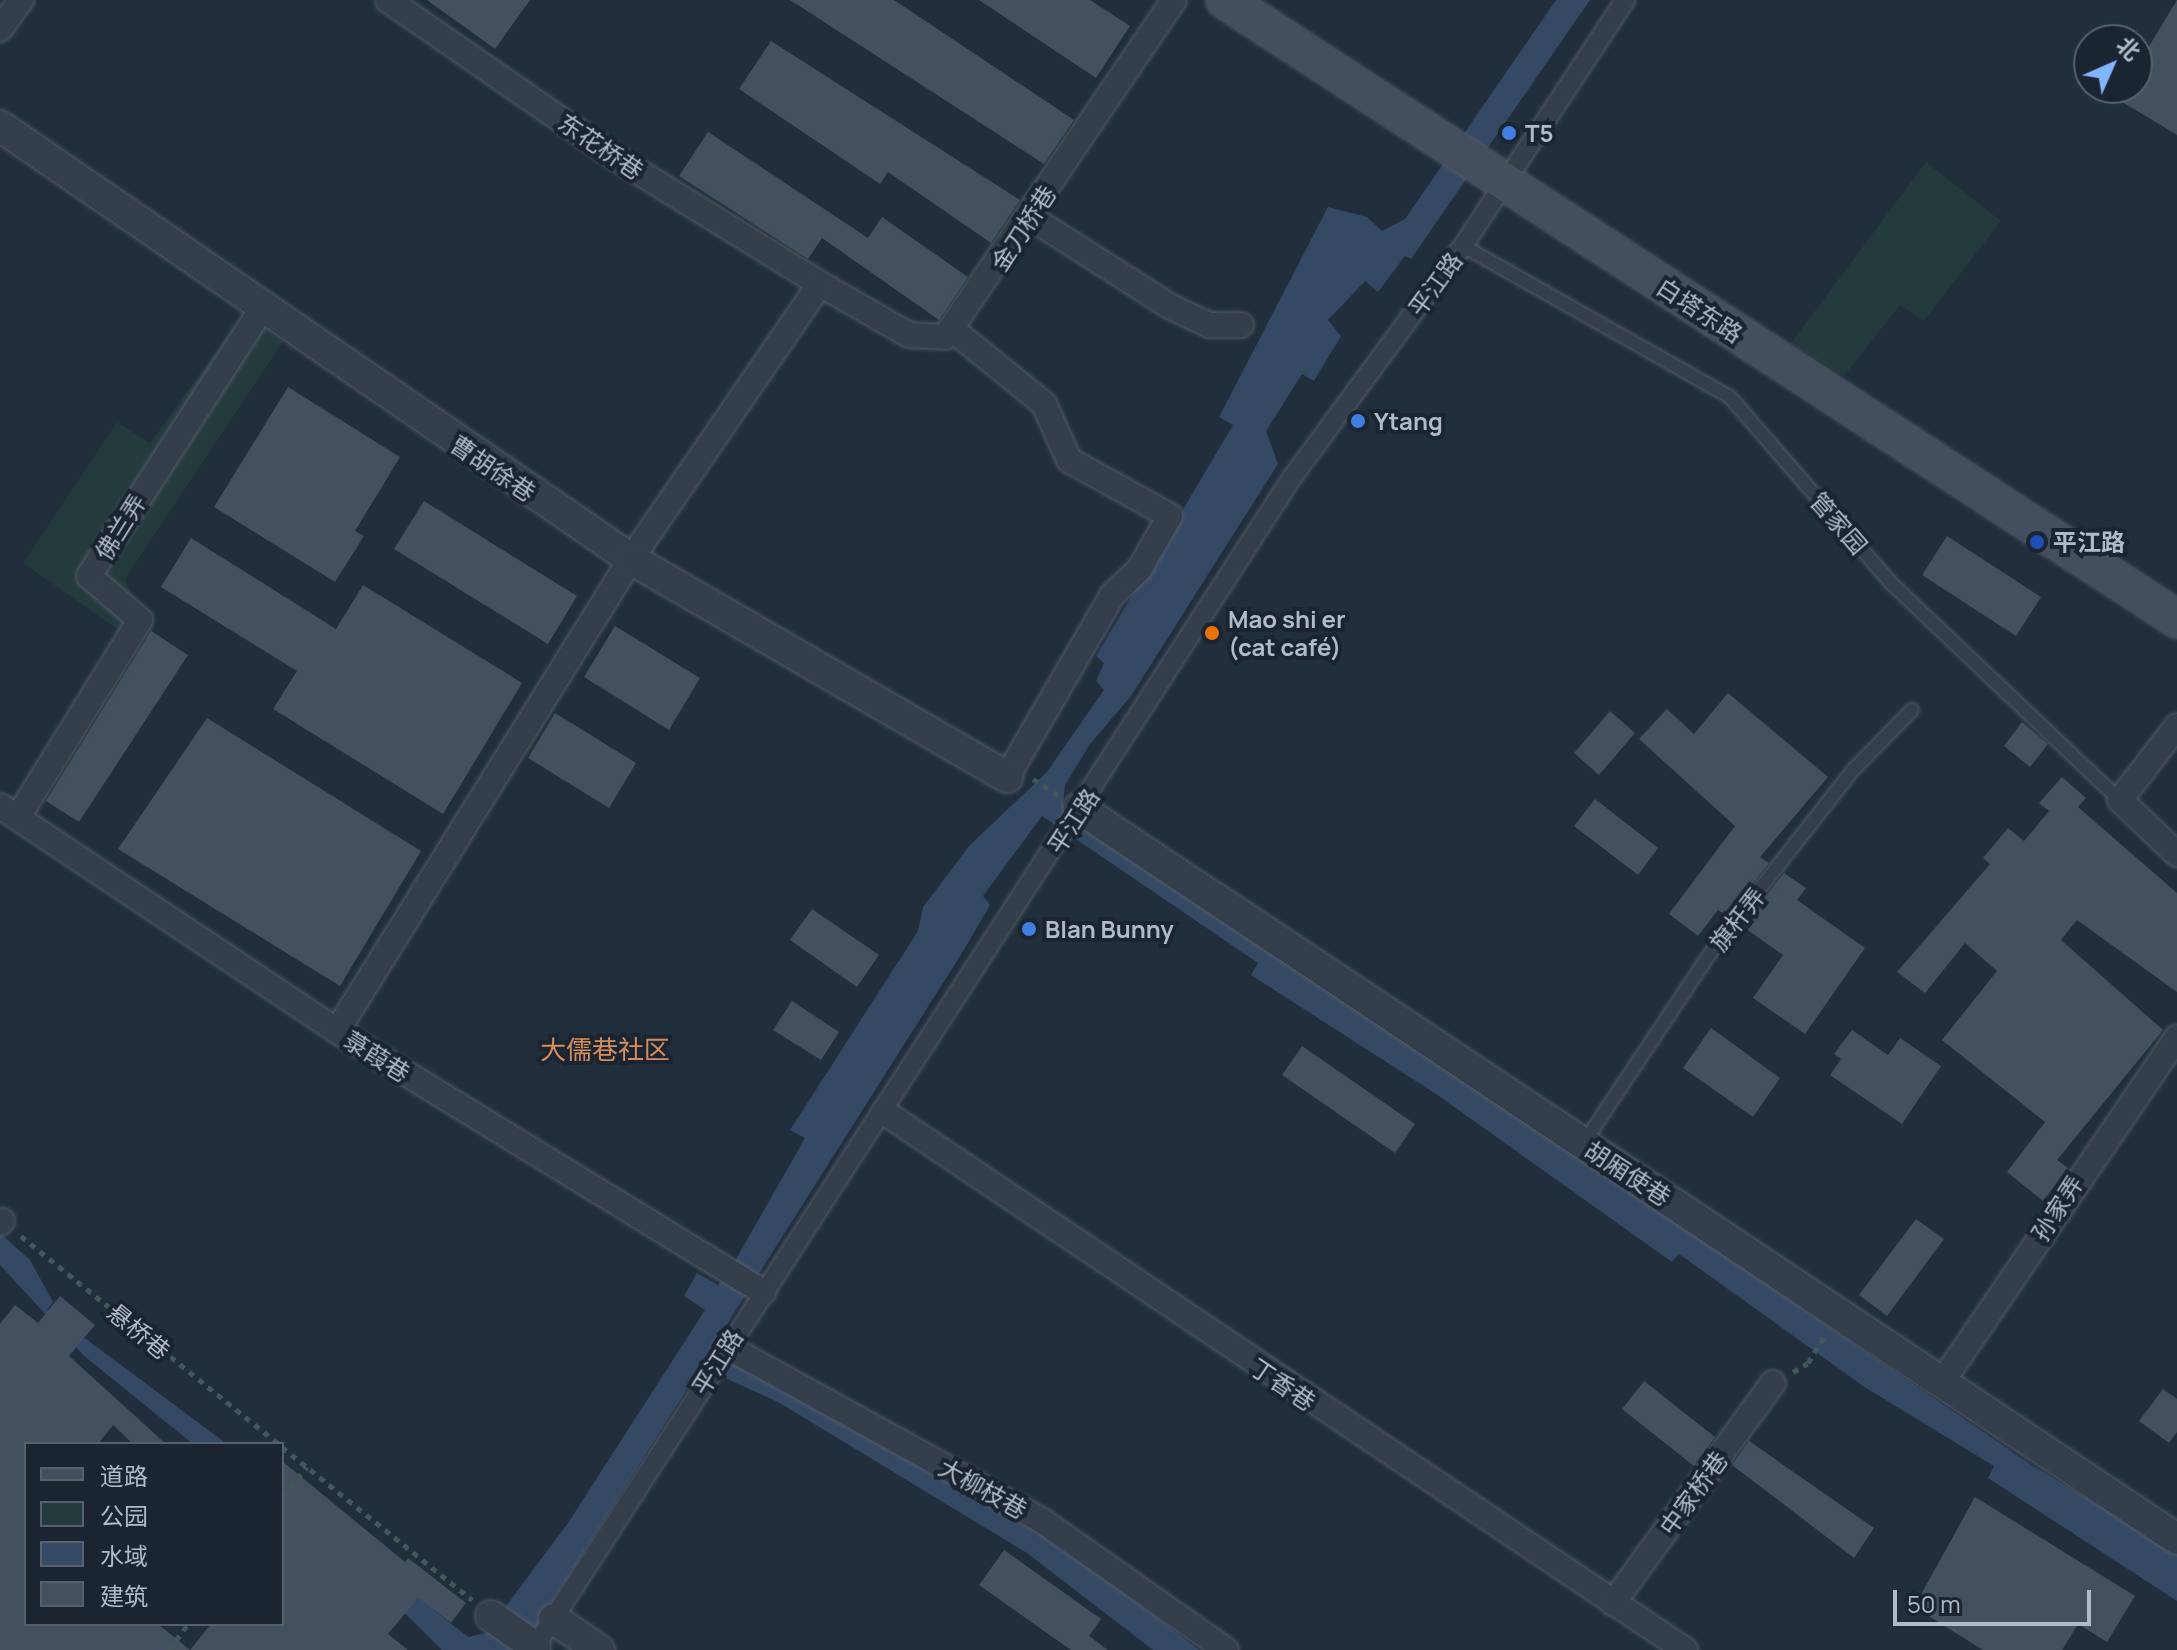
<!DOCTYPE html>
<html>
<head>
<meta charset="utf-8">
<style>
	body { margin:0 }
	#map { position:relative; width:2177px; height:1650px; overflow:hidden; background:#212e3c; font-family:Manrope,"Noto Sans SC",sans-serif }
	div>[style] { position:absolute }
	.green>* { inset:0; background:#233b3d }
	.water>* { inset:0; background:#344964 }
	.building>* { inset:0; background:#425060 }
	.path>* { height:5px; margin-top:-2.5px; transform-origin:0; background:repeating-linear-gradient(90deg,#41585a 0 6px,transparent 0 12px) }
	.roads { filter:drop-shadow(0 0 2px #515a67) drop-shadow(0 0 2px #515a67) }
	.service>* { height:12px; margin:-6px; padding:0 6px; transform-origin:6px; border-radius:6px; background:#353f4c }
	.pedestrian>* { height:18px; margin:-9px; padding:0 9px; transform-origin:9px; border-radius:9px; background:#353f4c }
	.minor>* { height:24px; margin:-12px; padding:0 12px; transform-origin:12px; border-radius:12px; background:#353f4c }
	.tertiary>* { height:30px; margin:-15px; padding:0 15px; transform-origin:15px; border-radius:15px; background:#353f4c }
	.secondary>* { height:36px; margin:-18px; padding:0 18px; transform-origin:18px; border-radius:18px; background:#434e5f }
	.dots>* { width:22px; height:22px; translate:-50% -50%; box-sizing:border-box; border:4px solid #1b2431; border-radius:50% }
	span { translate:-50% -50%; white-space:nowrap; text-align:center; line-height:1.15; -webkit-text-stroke:8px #1b2431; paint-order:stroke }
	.poi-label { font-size:24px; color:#b1bac8; font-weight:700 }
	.left { translate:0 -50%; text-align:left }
	.street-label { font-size:24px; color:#b1bac8 }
	.neighbourhood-label { font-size:26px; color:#d88e5b }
	.legend { position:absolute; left:24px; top:1442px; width:260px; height:184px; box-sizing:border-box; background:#1b2431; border:2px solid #57606d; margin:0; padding:10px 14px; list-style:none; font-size:24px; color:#b1bac8 }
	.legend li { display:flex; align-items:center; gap:16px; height:40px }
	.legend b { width:40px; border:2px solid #57606d }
	.north { position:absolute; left:2073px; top:24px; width:80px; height:80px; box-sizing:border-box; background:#1b2431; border:2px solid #57606d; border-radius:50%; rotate:45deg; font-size:22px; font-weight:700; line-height:32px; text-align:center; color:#b1bac8 }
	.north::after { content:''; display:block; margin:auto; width:28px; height:36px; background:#82b4fc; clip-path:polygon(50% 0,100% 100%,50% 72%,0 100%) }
	.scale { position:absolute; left:1893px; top:1590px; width:198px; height:36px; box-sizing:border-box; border:4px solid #b1bac8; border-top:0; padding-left:10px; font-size:24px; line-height:28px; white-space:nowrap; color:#b1bac8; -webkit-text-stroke:6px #1b2431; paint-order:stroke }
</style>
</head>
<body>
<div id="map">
	<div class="green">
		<i style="clip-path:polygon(1926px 162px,2001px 221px,1924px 321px,1900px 305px,1844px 376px,1791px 343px)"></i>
		<i style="clip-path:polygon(243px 315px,283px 342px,125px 579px,138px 614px,124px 634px,23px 563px,117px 422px,150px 443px)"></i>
	</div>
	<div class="water">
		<i style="clip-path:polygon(1556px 0,1590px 0,1411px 259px,1405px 256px,1378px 292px,1365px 281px,1328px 320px,1341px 336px,1314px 381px,1302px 374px,1266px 431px,1278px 464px,1131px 696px,1090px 744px,1065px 785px,1063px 804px,2030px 1464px,2177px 1553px,2177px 1601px,1988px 1478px,1994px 1466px,1866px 1388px,1679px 1254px,1672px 1262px,1436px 1094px,1251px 975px,1258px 963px,1042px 816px,983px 896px,990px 905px,962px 953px,710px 1351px,1067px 1549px,1199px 1650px,1153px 1650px,1027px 1553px,778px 1402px,701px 1367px,542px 1618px,584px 1650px,572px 1650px,537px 1626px,520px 1650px,442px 1650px,282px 1491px,468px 1637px,486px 1633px,568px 1523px,705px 1310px,684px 1296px,697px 1273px,718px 1285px,727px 1275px,805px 1138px,790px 1130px,918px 931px,923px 907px,969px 846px,1046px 773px,1104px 690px,1096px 681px,1104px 663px,1096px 656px,1233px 425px,1219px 417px,1328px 207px,1367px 217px,1382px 231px,1405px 219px)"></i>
		<i style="clip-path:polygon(0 1233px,30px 1260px,53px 1302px,47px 1310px,227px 1444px,193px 1444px,83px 1355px,0 1265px)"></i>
	</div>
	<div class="building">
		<i style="clip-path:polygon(427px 0,530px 0,495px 49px)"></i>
		<i style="clip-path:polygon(790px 0,894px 0,1074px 120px,1044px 164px)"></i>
		<i style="clip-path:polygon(979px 0,1090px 0,1130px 26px,1096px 78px)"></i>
		<i style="clip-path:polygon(2177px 0,2177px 135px,2099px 88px,2137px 88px,2137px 66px)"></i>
		<i style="clip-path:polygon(771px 41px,1020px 200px,991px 243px,888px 172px,880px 184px,739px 89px)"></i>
		<i style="clip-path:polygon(708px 132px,868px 238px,882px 217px,968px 277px,939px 320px,822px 238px,808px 259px,679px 176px)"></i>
		<i style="clip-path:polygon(288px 387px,400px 457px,355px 531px,364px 536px,335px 582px,214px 507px)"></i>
		<i style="clip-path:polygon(424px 501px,577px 596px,548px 644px,394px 549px)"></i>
		<i style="clip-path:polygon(1947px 536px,2041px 597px,2016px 636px,1922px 575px)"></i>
		<i style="clip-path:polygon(191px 538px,336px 629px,363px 585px,522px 683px,443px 814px,273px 709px,297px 671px,161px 587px)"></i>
		<i style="clip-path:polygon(615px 626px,700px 678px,669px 730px,584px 677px)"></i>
		<i style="clip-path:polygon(151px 631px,188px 655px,79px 822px,46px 801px)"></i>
		<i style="clip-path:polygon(1728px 693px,1828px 777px,1760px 857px,1769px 863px,1727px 916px,1718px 910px,1698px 936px,1669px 914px,1735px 826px,1639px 739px,1667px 709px,1694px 734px)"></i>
		<i style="clip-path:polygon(1610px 711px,1635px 733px,1599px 775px,1574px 753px)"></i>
		<i style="clip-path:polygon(555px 713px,636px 763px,609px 808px,528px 758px)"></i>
		<i style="clip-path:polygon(207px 718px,421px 851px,340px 986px,118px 849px)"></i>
		<i style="clip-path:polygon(2022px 722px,2048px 744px,2030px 767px,2004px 746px)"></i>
		<i style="clip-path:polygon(2062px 777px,2086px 798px,2078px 807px,2177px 893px,2177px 992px,2077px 920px,2061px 940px,2163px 1030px,2057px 1160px,2068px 1168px,2043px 1201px,2007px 1172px,2045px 1122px,1942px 1040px,1997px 971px,1965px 943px,1925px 993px,1897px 972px,1990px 864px,1983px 858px,2008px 828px,2024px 841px,2049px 811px,2039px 803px)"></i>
		<i style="clip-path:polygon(1595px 799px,1658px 848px,1638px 875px,1574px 826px)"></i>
		<i style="clip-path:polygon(1784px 873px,1806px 888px,1797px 900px,1865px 948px,1805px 1034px,1753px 998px,1783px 955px,1742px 926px)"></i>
		<i style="clip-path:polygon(812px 909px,879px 955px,857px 987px,790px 940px)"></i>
		<i style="clip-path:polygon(792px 1001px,839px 1032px,821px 1060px,773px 1030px)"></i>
		<i style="clip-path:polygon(1711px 1028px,1780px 1078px,1753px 1117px,1683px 1068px)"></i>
		<i style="clip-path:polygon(1852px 1030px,1888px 1055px,1900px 1038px,1941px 1066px,1902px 1124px,1830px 1075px,1841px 1059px,1834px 1054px)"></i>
		<i style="clip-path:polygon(1302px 1046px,1415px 1124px,1395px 1153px,1282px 1075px)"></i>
		<i style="clip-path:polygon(1916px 1219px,1944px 1239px,1887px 1316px,1859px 1295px)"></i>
		<i style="clip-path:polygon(60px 1296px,95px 1325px,69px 1356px,166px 1444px,133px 1444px,113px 1425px,98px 1444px,26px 1444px,26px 1624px,158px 1624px,190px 1650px,0 1650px,0 1324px,15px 1305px,38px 1323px)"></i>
		<i style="clip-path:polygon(1644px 1381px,1715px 1437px,1694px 1466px,1622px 1409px)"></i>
		<i style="clip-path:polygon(2163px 1389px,2177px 1399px,2177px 1432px,2169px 1443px,2139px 1421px)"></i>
		<i style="clip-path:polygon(1749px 1441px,1874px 1528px,1854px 1558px,1732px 1465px)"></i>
		<i style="clip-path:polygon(282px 1461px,405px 1562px,408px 1558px,466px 1603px,451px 1623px,418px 1598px,388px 1634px,408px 1650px,190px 1650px,211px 1624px,282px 1624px)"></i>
		<i style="clip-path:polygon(1975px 1497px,2135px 1596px,2107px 1642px,2078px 1624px,2062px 1650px,1983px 1650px,1914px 1607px)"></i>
		<i style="clip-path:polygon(1004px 1550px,1101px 1619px,1089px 1636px,1108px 1650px,1071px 1650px,979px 1585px)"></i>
	</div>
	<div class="path">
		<i style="left:1033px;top:779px;width:30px;rotate:33deg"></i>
		<i style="left:21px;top:1236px;width:331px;rotate:38.9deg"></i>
		<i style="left:1793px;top:1372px;width:17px;rotate:-31deg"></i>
		<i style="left:1808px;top:1363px;width:33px;rotate:-59deg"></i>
		<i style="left:282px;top:1447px;width:244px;rotate:38.8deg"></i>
		<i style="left:282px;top:1497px;width:39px;rotate:-50deg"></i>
		<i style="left:169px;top:1650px;width:32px;rotate:-54deg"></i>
	</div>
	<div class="roads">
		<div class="service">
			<i style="left:1463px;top:246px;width:307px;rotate:29.5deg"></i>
			<i style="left:1730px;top:397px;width:246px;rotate:49.1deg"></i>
			<i style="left:1891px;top:583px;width:315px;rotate:43.5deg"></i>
			<i style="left:1583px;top:1144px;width:238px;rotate:-56.3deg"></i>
			<i style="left:1715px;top:946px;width:225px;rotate:-51.9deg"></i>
			<i style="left:1854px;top:769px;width:83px;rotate:-45.5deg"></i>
		</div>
		<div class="pedestrian">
			<i style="left:533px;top:1650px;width:1395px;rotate:-57.08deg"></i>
			<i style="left:1291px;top:479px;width:290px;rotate:-53.6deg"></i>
			<i style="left:1463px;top:246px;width:295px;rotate:-56.6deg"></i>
		</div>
		<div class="minor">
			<i style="left:388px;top:0;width:274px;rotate:34.7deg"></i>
			<i style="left:613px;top:156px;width:243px;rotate:31.7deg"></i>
			<i style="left:820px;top:284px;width:103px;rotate:29.8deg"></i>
			<i style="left:909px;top:335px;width:36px;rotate:3deg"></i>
			<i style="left:945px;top:337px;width:407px;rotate:-55.8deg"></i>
			<i style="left:0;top:29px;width:36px;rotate:-54deg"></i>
			<i style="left:1030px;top:217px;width:167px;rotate:32.6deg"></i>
			<i style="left:1171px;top:307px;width:42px;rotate:25.3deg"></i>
			<i style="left:1209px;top:325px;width:32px"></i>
			<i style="left:953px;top:330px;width:117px;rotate:39.1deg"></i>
			<i style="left:1044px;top:404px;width:61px;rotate:65.9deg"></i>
			<i style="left:1069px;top:460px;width:115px;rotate:29deg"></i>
			<i style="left:1170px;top:516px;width:62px;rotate:119.9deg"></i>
			<i style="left:1139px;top:570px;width:35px;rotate:137deg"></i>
			<i style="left:1113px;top:594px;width:211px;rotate:120.1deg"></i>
			<i style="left:2177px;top:726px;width:93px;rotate:127.6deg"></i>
			<i style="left:2120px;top:800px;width:79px;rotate:43.5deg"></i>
			<i style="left:0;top:806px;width:405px;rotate:33.7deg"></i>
			<i style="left:337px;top:1031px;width:500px;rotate:31.5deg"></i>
			<i style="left:18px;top:817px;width:232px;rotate:-58.2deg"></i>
			<i style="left:140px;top:620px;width:67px;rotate:-139.2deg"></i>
			<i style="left:89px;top:576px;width:320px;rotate:-57.1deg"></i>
			<i style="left:337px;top:1031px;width:556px;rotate:-58.08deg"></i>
			<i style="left:631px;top:559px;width:334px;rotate:-55.5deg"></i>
			<i style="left:884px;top:1112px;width:965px;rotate:33.89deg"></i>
			<i style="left:0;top:1223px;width:3px;rotate:-45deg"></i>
			<i style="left:726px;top:1346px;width:360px;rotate:28.9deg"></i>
			<i style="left:1041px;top:1520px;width:226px;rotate:35.1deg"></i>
			<i style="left:1942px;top:1382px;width:417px;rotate:-55.7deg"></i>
			<i style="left:1613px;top:1603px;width:272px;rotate:-54deg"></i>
		</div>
		<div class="tertiary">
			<i style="left:0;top:126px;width:765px;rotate:34.46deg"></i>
			<i style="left:631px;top:559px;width:435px;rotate:30.1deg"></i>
			<i style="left:1079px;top:808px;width:1319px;rotate:33.65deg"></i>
			<i style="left:491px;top:1616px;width:54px;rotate:35.2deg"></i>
			<i style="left:554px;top:1619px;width:55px;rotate:34.6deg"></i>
		</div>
		<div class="secondary">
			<i style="left:1225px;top:0;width:1136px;rotate:33.03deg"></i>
		</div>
	</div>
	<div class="dots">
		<i style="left:1509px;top:133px;background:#3f7fe0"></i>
		<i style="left:1358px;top:421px;background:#3f7fe0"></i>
		<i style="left:2037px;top:542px;background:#1a4fb4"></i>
		<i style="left:1212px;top:633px;background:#e8710a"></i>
		<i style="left:1029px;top:929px;background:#3f7fe0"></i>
	</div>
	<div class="poi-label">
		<span class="left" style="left:1525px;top:133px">T5</span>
		<span class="left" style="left:1374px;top:421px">Ytang</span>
		<span class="left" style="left:2053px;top:542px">平江路</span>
		<span class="left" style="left:1228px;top:633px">Mao shi er<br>(cat café)</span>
		<span class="left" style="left:1045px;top:929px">Blan Bunny</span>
	</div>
	<div class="street-label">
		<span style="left:601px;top:146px;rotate:34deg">东花桥巷</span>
		<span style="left:1023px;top:228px;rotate:-57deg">金刀桥巷</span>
		<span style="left:1435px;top:284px;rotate:-54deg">平江路</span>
		<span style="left:1700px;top:310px;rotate:33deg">白塔东路</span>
		<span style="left:493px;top:468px;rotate:34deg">曹胡徐巷</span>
		<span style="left:1839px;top:523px;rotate:49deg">管家园</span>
		<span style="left:120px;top:527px;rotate:-58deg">佛兰弄</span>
		<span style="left:1073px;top:821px;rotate:-57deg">平江路</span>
		<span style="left:1737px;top:919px;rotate:-52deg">旗杆弄</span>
		<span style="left:377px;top:1056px;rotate:32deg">菉葭巷</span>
		<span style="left:1628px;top:1173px;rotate:33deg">胡厢使巷</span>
		<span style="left:2057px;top:1208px;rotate:-57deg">孙家弄</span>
		<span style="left:139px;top:1331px;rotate:39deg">悬桥巷</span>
		<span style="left:717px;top:1362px;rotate:-58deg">平江路</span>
		<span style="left:1283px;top:1384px;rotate:34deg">丁香巷</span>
		<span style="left:983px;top:1488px;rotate:29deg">大柳枝巷</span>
		<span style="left:1693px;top:1493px;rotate:-54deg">中家桥巷</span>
	</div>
	<div class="neighbourhood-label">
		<span style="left:605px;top:1050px">大儒巷社区</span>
	</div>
	<ul class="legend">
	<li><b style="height:10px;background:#434e5f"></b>道路</li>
	<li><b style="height:22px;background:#233b3d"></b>公园</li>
	<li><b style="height:22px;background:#344964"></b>水域</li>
	<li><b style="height:22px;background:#425060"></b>建筑</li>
	</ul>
	<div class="north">北</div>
	<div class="scale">50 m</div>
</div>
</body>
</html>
